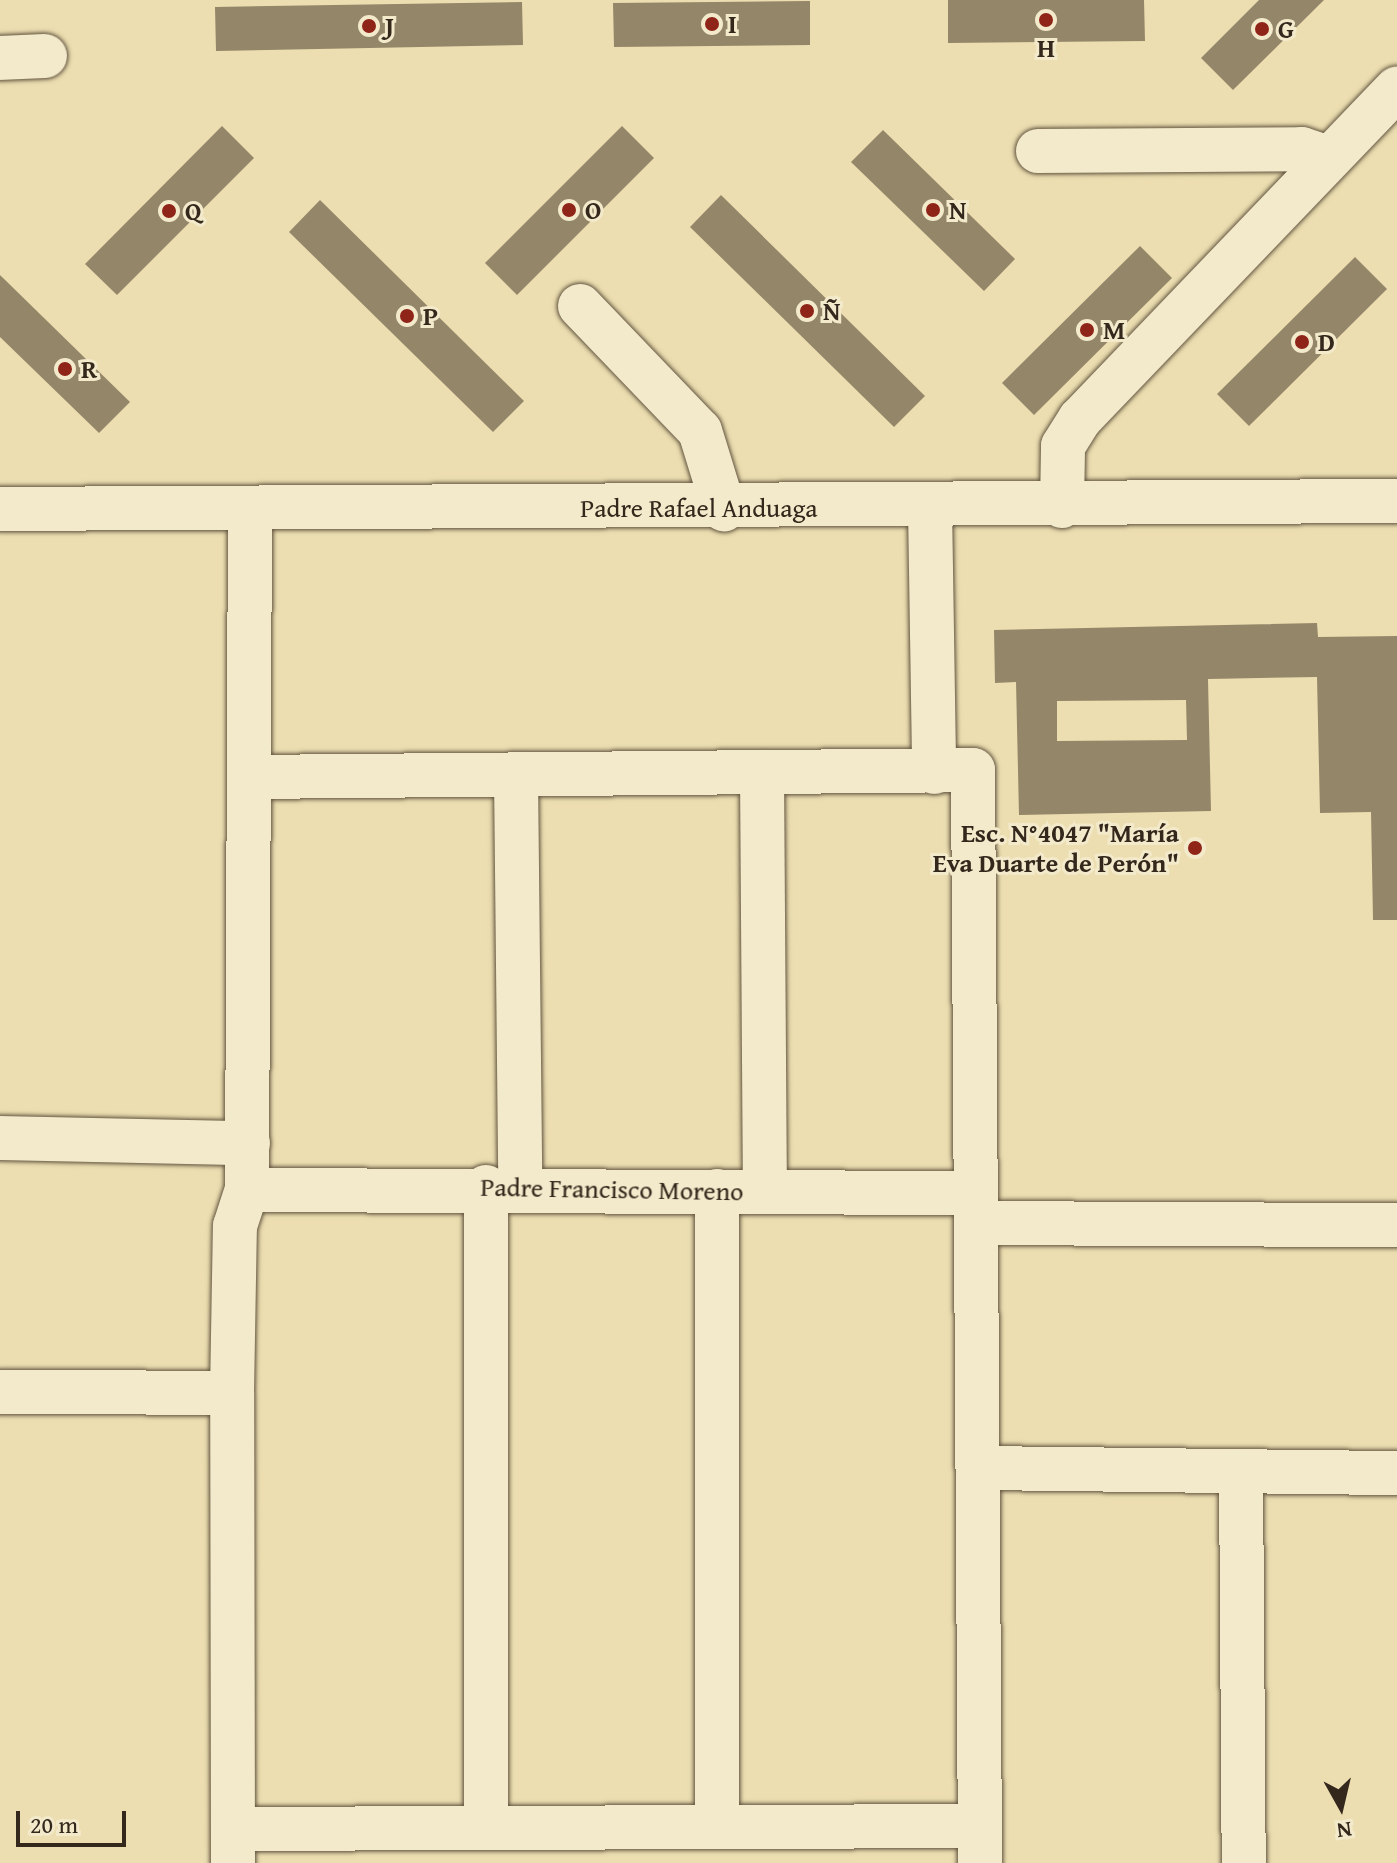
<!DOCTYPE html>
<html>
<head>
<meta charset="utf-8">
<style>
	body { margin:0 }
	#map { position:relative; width:1397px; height:1863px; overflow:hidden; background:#ecdeb0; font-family:"Gentium Book Plus",serif }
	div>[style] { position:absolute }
	.building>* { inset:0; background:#948668 }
	.roads { filter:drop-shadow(0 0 2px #625540) drop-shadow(0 0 2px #625540) }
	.street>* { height:44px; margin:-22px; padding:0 22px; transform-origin:22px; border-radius:22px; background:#f3eacc }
	.secondary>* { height:44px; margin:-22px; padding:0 22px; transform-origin:22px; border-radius:22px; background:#f3eacc }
	.dots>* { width:22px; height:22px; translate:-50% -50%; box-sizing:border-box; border:4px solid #f3eacc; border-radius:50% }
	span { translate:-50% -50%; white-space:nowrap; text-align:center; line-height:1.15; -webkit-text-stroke:6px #f3eacc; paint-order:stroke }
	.poi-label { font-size:26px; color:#34271b; font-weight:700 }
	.left { translate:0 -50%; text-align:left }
	.right { translate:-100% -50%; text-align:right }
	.street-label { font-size:26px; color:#34271b }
	.north { position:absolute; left:1301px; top:1767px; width:80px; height:80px; -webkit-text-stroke:6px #f3eacc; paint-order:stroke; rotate:172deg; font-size:22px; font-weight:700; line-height:32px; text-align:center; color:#34271b }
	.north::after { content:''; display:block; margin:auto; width:28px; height:36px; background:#34271b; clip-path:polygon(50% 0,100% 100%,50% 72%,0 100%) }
	.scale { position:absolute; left:16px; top:1811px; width:110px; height:36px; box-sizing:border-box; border:4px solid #34271b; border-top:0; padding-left:10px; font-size:24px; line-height:28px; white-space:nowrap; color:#34271b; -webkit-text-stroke:6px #f3eacc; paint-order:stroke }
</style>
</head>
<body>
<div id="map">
	<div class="building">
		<i style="clip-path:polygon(948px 0,1144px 0,1145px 41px,948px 43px)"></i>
		<i style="clip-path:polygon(1259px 0,1324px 0,1233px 90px,1201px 58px)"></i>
		<i style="clip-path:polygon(810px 1px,810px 45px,614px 47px,613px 3px)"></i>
		<i style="clip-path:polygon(522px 2px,523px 45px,216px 51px,215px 7px)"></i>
		<i style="clip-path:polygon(222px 126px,254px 158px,117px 295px,85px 264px)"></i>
		<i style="clip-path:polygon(622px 126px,654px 158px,517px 295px,485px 263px)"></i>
		<i style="clip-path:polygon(883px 130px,1015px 259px,984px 291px,851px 162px)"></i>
		<i style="clip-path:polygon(721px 195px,925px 396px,894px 427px,690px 227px)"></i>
		<i style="clip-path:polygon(320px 200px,524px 401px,493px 432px,289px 232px)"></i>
		<i style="clip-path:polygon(1140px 246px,1172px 278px,1034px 415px,1002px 383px)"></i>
		<i style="clip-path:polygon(1355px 257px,1387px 289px,1249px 426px,1217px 394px)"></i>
		<i style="clip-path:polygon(0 275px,130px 402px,99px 433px,0 337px)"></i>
		<i style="clip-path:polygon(evenodd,1317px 623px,1318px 637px,1397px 636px,1397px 920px,1373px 920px,1371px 812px,1320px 813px,1317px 677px,1208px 679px,1211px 811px,1019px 815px,1016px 682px,995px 683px,994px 630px,1317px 623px,1186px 700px,1187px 740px,1057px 741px,1057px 701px,1186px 700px)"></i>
	</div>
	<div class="roads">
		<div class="street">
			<i style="left:0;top:58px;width:45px;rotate:-2.5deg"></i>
			<i style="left:1038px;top:151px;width:264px;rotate:-0.4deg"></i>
			<i style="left:1302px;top:149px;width:28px;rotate:19deg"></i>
			<i style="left:580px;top:306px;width:173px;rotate:46.2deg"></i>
			<i style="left:700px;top:431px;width:82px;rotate:72.9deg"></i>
			<i style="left:930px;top:506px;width:266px;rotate:89.1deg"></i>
			<i style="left:1062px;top:506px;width:60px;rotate:-89deg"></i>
			<i style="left:1063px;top:446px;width:32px;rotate:-58deg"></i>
			<i style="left:1080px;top:419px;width:458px;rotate:-46.2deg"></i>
			<i style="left:762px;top:772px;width:419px;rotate:89.6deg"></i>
			<i style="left:516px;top:774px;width:413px;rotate:89.4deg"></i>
			<i style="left:249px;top:777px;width:724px;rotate:-0.55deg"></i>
			<i style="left:973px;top:770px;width:1093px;rotate:89.63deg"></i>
			<i style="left:0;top:1138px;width:248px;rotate:1.2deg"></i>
			<i style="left:247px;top:1190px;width:729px;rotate:0.24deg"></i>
			<i style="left:717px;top:1191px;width:636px;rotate:90deg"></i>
			<i style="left:977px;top:1223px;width:420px;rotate:0.3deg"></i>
			<i style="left:0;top:1392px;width:232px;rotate:0.2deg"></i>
			<i style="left:980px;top:1468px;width:417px;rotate:0.7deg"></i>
			<i style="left:1241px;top:1472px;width:391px;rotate:89.6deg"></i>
			<i style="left:486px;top:1827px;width:640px;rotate:-90deg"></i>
			<i style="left:233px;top:1829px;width:747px;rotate:-0.23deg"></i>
			<i style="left:233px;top:1863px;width:470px;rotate:-90.1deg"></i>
			<i style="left:232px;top:1393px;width:167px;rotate:-89deg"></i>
			<i style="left:235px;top:1226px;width:38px;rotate:-72deg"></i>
			<i style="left:247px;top:1190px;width:681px;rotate:-89.75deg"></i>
		</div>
		<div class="secondary">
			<i style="left:0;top:509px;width:1397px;rotate:-0.33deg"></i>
		</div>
	</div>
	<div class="dots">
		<i style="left:1046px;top:20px;background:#8f2418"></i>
		<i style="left:712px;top:24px;background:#8f2418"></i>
		<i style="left:369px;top:26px;background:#8f2418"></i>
		<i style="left:1262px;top:29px;background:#8f2418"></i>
		<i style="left:569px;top:210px;background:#8f2418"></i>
		<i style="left:933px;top:210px;background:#8f2418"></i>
		<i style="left:169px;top:211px;background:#8f2418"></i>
		<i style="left:807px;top:311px;background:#8f2418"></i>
		<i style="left:407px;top:316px;background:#8f2418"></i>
		<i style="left:1087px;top:330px;background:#8f2418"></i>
		<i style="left:1302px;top:342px;background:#8f2418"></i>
		<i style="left:65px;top:369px;background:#8f2418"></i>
		<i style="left:1195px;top:848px;background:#8f2418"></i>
	</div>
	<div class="poi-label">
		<span class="left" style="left:728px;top:24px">I</span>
		<span class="left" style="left:385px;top:26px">J</span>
		<span class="left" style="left:1278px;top:29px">G</span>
		<span style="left:1046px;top:48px">H</span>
		<span class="left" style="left:585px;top:210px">O</span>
		<span class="left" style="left:949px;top:210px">N</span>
		<span class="left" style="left:185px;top:211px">Q</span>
		<span class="left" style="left:823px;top:311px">Ñ</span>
		<span class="left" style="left:423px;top:316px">P</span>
		<span class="left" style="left:1103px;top:330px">M</span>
		<span class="left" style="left:1318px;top:342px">D</span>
		<span class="left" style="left:81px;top:369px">R</span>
		<span class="right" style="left:1179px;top:848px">Esc. N°4047 "María<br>Eva Duarte de Perón"</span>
	</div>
	<div class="street-label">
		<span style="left:699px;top:508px">Padre Rafael Anduaga</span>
		<span style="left:612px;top:1189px;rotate:1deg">Padre Francisco Moreno</span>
	</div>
	<div class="north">N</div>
	<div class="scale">20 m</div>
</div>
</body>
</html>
